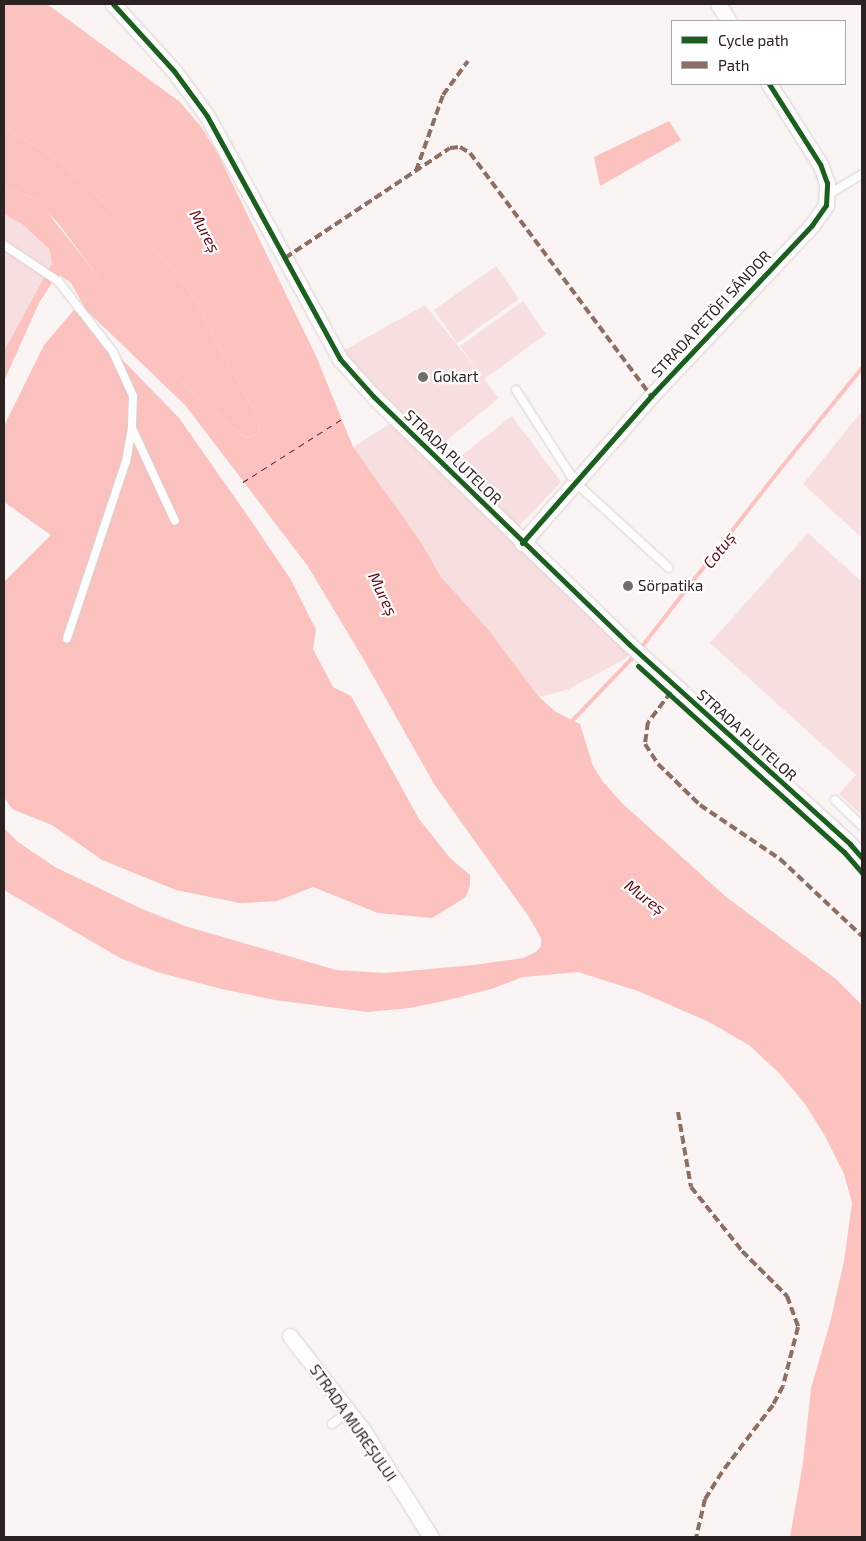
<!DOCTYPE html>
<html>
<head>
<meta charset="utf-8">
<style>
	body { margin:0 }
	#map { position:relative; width:866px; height:1541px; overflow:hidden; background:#faf4f4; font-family:"Exo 2",sans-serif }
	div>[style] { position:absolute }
	.green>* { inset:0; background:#f6dfde }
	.forest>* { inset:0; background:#fac1bf }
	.water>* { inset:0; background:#fbc2bf }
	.stream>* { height:4px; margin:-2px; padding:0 2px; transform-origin:2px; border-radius:2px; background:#fbc2bf }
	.ferry>* { height:1px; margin-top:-0.5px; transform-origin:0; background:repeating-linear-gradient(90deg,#620a14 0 6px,transparent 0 11px) }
	.roads { filter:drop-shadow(0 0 1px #d9d0d0) drop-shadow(0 0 1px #d9d0d0) }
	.service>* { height:8px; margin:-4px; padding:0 4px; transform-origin:4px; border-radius:4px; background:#fefdfd }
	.minor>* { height:15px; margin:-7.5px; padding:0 7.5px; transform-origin:7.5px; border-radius:7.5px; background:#fefdfd }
	.quiet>* { height:4px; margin-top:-2px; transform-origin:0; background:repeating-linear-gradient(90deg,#8d6e63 0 8px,transparent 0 12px) }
	.cycleway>* { height:5px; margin:-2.5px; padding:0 2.5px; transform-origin:2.5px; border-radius:2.5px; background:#1b5e20 }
	.dots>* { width:14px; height:14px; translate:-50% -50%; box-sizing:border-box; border:2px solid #fff; border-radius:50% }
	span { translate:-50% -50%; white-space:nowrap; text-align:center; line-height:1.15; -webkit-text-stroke:4.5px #fff; paint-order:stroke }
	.street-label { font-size:15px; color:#2c2221 }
	.poi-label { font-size:15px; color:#2c2221 }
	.left { translate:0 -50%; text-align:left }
	.water-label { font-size:16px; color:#620a14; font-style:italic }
	.frame { position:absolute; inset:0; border:5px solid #2c2221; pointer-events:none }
	.legend { position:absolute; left:671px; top:20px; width:175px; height:65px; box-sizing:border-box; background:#fff; border:1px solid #aba7a6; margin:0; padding:6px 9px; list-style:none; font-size:15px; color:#2c2221 }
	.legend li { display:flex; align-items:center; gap:10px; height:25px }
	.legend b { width:25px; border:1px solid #aba7a6 }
</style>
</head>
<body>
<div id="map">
	<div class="green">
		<i style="clip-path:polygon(4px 214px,22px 224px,49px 250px,52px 263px,4px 351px)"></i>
		<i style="clip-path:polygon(496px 266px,519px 299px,457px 343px,434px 310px)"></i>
		<i style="clip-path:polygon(523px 301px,546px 334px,484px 379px,499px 398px,437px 448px,341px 352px,425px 305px,479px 372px,460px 346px)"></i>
		<i style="clip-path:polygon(862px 411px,862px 538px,803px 484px)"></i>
		<i style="clip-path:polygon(512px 416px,561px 482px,517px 528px,452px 463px)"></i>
		<i style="clip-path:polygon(390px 424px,630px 652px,625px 659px,569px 689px,539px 697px,487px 628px,441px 577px,421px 542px,353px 447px)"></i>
		<i style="clip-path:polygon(808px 533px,862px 582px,862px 815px,839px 794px,856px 775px,710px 643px)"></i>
	</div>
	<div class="forest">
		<i style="clip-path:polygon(4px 128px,62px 162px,171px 268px,196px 301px,216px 342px,257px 416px,259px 429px,255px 435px,248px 438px,242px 435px,182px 383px,136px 327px,58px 223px,35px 199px,4px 185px)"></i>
		<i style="clip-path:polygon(74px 310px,179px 418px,252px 522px,291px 580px,316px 630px,313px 649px,333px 687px,351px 696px,419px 819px,450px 858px,470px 875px,470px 885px,466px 897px,432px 918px,378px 913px,313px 887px,277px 901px,240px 903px,176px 890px,102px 860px,52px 825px,12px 809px,4px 797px,4px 582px,51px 535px,4px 502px,4px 426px,44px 345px)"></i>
	</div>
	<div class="water">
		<i style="clip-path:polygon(4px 4px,47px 4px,180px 102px,202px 128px,218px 154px,316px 356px,353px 447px,421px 542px,441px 577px,487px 628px,539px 697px,556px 712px,580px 724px,593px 766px,603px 782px,623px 804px,725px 896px,836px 979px,862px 1005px,862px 1537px,790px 1537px,803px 1463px,811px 1388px,830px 1323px,844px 1261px,852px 1203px,844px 1174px,825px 1136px,805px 1104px,780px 1074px,749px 1045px,709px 1022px,638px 991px,578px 972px,523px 977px,491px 989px,448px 1000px,410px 1008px,368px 1012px,275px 1000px,222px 989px,157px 972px,120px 958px,4px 890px,4px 828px,18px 842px,55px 867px,140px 908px,185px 926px,336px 970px,385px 973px,474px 965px,523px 958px,536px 952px,541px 946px,541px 938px,529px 917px,434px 784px,364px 660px,307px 565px,185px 405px,86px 310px,71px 283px,60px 275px,55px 278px,39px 303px,4px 381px,4px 351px,52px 263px,49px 249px,22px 224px,4px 214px,4px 185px,35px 199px,41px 204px,182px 383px,242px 435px,248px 438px,255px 435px,259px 429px,257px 416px,216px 342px,196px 301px,171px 268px,62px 162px,4px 128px)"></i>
		<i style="clip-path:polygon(669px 121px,681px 140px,600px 186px,594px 157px)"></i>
	</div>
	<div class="stream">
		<i style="left:640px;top:649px;width:229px;rotate:-52.1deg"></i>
		<i style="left:781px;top:468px;width:129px;rotate:-51deg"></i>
		<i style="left:572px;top:721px;width:93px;rotate:-46.3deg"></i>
	</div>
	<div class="ferry">
		<i style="left:243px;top:482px;width:117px;rotate:-32.5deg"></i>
	</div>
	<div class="roads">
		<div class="service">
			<i style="left:829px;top:194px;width:39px;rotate:-31deg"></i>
			<i style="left:4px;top:245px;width:65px;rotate:33.7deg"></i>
			<i style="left:58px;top:281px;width:90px;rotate:52.2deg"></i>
			<i style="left:113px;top:352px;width:48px;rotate:65.6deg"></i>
			<i style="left:133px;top:396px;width:32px;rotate:92deg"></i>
			<i style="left:132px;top:428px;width:34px;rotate:100deg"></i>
			<i style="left:126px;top:461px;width:187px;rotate:108.4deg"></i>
			<i style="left:516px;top:390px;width:109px;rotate:57.3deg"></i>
			<i style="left:575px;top:482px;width:127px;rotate:42.5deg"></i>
			<i style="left:132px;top:428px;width:102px;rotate:65.2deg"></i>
			<i style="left:835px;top:800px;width:37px;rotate:44deg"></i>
			<i style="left:332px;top:1424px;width:20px;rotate:-37deg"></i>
		</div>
		<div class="minor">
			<i style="left:113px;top:4px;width:91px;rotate:47.7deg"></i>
			<i style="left:174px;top:71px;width:56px;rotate:53.7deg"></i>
			<i style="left:207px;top:116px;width:277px;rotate:61.3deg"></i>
			<i style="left:340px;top:359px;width:51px;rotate:48.2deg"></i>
			<i style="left:374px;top:397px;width:356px;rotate:44.1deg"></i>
			<i style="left:630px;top:645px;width:297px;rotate:42.1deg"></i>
			<i style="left:850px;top:844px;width:18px;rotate:49deg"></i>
			<i style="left:718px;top:4px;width:20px;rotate:57deg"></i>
			<i style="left:522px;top:543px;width:196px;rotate:-48.7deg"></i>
			<i style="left:651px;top:396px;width:235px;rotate:-46.7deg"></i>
			<i style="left:812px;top:225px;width:24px;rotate:-55deg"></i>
			<i style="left:826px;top:205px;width:22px;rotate:-87deg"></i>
			<i style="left:827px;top:183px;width:20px;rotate:-110deg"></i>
			<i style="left:820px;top:164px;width:95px;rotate:-122.5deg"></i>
			<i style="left:290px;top:1336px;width:119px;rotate:52.2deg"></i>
			<i style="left:363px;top:1430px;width:127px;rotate:57.6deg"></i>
		</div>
	</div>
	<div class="quiet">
		<i style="left:416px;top:171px;width:81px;rotate:-70.4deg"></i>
		<i style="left:443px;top:95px;width:42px;rotate:-53.7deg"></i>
		<i style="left:285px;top:258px;width:198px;rotate:-33.7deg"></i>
		<i style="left:450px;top:148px;width:10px;rotate:-6deg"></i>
		<i style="left:460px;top:147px;width:12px;rotate:31deg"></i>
		<i style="left:470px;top:153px;width:303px;rotate:53.3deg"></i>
		<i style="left:671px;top:692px;width:38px;rotate:127deg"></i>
		<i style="left:648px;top:722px;width:22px;rotate:98deg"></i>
		<i style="left:645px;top:744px;width:24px;rotate:57deg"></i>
		<i style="left:658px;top:764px;width:59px;rotate:44.3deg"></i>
		<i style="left:700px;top:805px;width:97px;rotate:34deg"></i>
		<i style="left:780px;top:859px;width:112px;rotate:43.2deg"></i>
		<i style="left:678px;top:1112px;width:76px;rotate:80.2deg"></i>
		<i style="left:691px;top:1187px;width:82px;rotate:51.4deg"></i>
		<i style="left:742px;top:1251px;width:64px;rotate:45deg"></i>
		<i style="left:787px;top:1296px;width:33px;rotate:70deg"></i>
		<i style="left:798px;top:1327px;width:61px;rotate:104.3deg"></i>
		<i style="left:783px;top:1386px;width:21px;rotate:118deg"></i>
		<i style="left:773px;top:1405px;width:84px;rotate:127.3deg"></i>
		<i style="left:722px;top:1472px;width:32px;rotate:122deg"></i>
		<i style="left:705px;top:1499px;width:39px;rotate:103deg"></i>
	</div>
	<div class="cycleway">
		<i style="left:113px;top:4px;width:91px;rotate:47.7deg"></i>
		<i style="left:174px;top:71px;width:56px;rotate:53.7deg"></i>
		<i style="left:207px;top:116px;width:277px;rotate:61.3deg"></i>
		<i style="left:340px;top:359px;width:51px;rotate:48.2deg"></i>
		<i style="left:374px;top:397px;width:356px;rotate:44.1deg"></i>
		<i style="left:630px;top:645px;width:297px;rotate:42.1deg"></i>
		<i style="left:850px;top:844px;width:18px;rotate:49deg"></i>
		<i style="left:522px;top:543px;width:196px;rotate:-48.7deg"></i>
		<i style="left:651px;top:396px;width:235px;rotate:-46.7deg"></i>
		<i style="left:812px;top:225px;width:24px;rotate:-55deg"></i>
		<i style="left:826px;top:205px;width:22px;rotate:-87deg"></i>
		<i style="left:827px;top:183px;width:20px;rotate:-110deg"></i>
		<i style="left:820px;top:164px;width:95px;rotate:-122.5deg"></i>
		<i style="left:638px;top:666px;width:278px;rotate:42.1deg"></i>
		<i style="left:844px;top:852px;width:28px;rotate:49deg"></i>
	</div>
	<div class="dots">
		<i style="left:423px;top:377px;background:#746c6b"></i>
		<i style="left:628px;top:586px;background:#746c6b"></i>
	</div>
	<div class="street-label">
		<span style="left:711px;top:314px;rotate:-47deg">STRADA PETÖFI SÁNDOR</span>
		<span style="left:453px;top:457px;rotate:44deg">STRADA PLUTELOR</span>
		<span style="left:747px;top:735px;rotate:42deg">STRADA PLUTELOR</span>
		<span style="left:353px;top:1423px;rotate:55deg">STRADA MUREȘULUI</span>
	</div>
	<div class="poi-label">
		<span class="left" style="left:433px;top:377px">Gokart</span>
		<span class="left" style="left:638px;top:586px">Sörpatika</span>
	</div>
	<div class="water-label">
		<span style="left:205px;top:231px;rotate:62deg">Mureș</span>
		<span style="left:719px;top:550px;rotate:-52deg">Cotuș</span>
		<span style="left:383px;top:594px;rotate:64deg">Mureș</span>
		<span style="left:645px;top:897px;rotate:37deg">Mureș</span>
	</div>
	<div class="frame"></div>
	<ul class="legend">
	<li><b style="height:6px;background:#1b5e20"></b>Cycle path</li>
	<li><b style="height:6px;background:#8d6e63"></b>Path</li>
	</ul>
</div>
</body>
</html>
